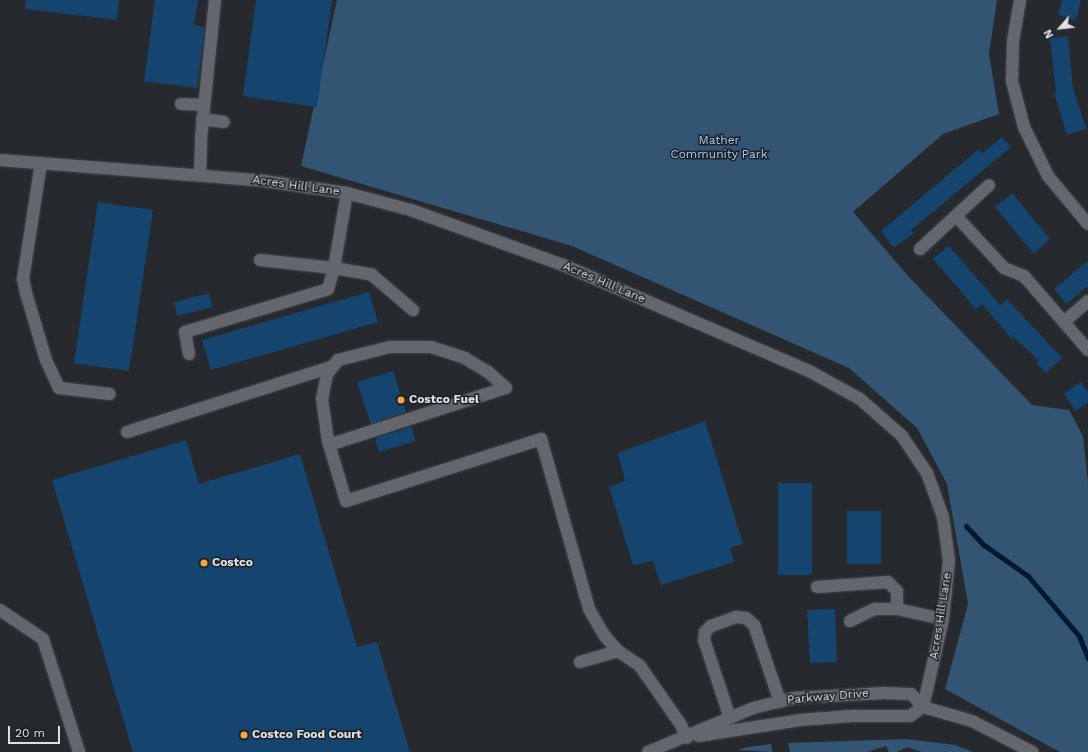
<!DOCTYPE html>
<html>
<head>
<meta charset="utf-8">
<style>
	body { margin:0 }
	#map { position:relative; width:1088px; height:752px; overflow:hidden; background:#262a2f; font-family:"Work Sans",sans-serif }
	div>[style] { position:absolute }
	.green>* { inset:0; background:#345473 }
	.stream>* { height:5px; margin:-2.5px; padding:0 2.5px; transform-origin:2.5px; border-radius:2.5px; background:#02182e }
	.building>* { inset:0; background:#15446e }
	.roads { filter:drop-shadow(0 0 1px #45494c) drop-shadow(0 0 1px #45494c) }
	.minor>* { height:12px; margin:-6px; padding:0 6px; transform-origin:6px; border-radius:6px; background:#63676d }
	.dots>* { width:11px; height:11px; translate:-50% -50%; box-sizing:border-box; border:2px solid #1c2125; border-radius:50% }
	span { translate:-50% -50%; white-space:nowrap; text-align:center; line-height:1.15; -webkit-text-stroke:3px #1c2125; paint-order:stroke }
	.park-label { font-size:12px; color:#a3caf3 }
	.street-label { font-size:12px; color:#dee1e4 }
	.poi-label { font-size:12px; color:#dee1e4; font-weight:700 }
	.left { translate:0 -50%; text-align:left }
	.north { position:absolute; left:1040px; top:8px; width:40px; height:40px; -webkit-text-stroke:3px #1c2125; paint-order:stroke; rotate:242deg; font-size:11px; font-weight:700; line-height:16px; text-align:center; color:#dee1e4 }
	.north::after { content:''; display:block; margin:auto; width:14px; height:18px; background:#dee1e4; clip-path:polygon(50% 0,100% 100%,50% 72%,0 100%) }
	.scale { position:absolute; left:8px; top:726px; width:52px; height:18px; box-sizing:border-box; border:2px solid #dee1e4; border-top:0; padding-left:5px; font-size:12px; line-height:14px; white-space:nowrap; color:#dee1e4; -webkit-text-stroke:3px #1c2125; paint-order:stroke }
</style>
</head>
<body>
<div id="map">
	<div class="green">
		<i style="clip-path:polygon(337px 0,997px 0,989px 54px,999px 114px,943px 134px,853px 212px,908px 276px,1032px 405px,1069px 410px,1083px 436px,1088px 483px,1088px 752px,1060px 752px,945px 689px,968px 604px,947px 484px,917px 428px,849px 368px,572px 246px,301px 166px)"></i>
		<i style="clip-path:polygon(906px 739px,955px 745px,973px 752px,922px 752px,907px 747px,897px 752px,889px 752px,886px 746px,867px 752px,790px 752px,788px 743px)"></i>
		<i style="clip-path:polygon(771px 744px,772px 752px,737px 750px,748px 747px)"></i>
	</div>
	<div class="stream">
		<i style="left:966px;top:526px;width:26px;rotate:47deg"></i>
		<i style="left:984px;top:545px;width:54px;rotate:35.2deg"></i>
		<i style="left:1028px;top:576px;width:79px;rotate:49.6deg"></i>
		<i style="left:1079px;top:636px;width:24px;rotate:68deg"></i>
	</div>
	<div class="building">
		<i style="clip-path:polygon(26px 0,119px 0,117px 20px,25px 9px)"></i>
		<i style="clip-path:polygon(155px 0,198px 0,194px 25px,205px 27px,197px 88px,144px 81px)"></i>
		<i style="clip-path:polygon(256px 0,332px 0,317px 107px,243px 96px)"></i>
		<i style="clip-path:polygon(1062px 0,1081px 0,1076px 20px,1058px 15px)"></i>
		<i style="clip-path:polygon(1068px 36px,1073px 88px,1086px 129px,1067px 135px,1054px 92px,1056px 91px,1050px 38px)"></i>
		<i style="clip-path:polygon(1002px 137px,1011px 147px,911px 230px,914px 233px,894px 248px,881px 231px,979px 149px,982px 153px)"></i>
		<i style="clip-path:polygon(1012px 193px,1050px 239px,1034px 254px,995px 207px)"></i>
		<i style="clip-path:polygon(98px 202px,153px 210px,129px 371px,74px 363px)"></i>
		<i style="clip-path:polygon(949px 246px,1000px 305px,1007px 299px,1062px 358px,1046px 373px,1036px 363px,1039px 361px,1014px 337px,1012px 339px,982px 304px,976px 309px,933px 259px)"></i>
		<i style="clip-path:polygon(1088px 261px,1088px 286px,1066px 304px,1054px 289px)"></i>
		<i style="clip-path:polygon(369px 292px,378px 322px,211px 370px,202px 340px)"></i>
		<i style="clip-path:polygon(209px 293px,212px 307px,177px 316px,174px 302px)"></i>
		<i style="clip-path:polygon(393px 371px,406px 412px,371px 424px,357px 382px)"></i>
		<i style="clip-path:polygon(1080px 382px,1088px 392px,1088px 402px,1076px 411px,1064px 394px)"></i>
		<i style="clip-path:polygon(705px 421px,743px 544px,730px 548px,734px 562px,661px 585px,653px 561px,633px 565px,609px 487px,625px 481px,618px 453px)"></i>
		<i style="clip-path:polygon(411px 427px,415px 441px,379px 452px,375px 438px)"></i>
		<i style="clip-path:polygon(186px 440px,199px 484px,300px 454px,357px 647px,377px 642px,410px 752px,133px 752px,52px 480px)"></i>
		<i style="clip-path:polygon(778px 483px,812px 483px,812px 575px,778px 575px)"></i>
		<i style="clip-path:polygon(847px 511px,881px 511px,881px 564px,847px 564px)"></i>
		<i style="clip-path:polygon(835px 609px,837px 662px,810px 663px,807px 610px)"></i>
	</div>
	<div class="roads">
		<div class="minor">
			<i style="left:1020px;top:0;width:42px;rotate:99.7deg"></i>
			<i style="left:1013px;top:41px;width:40px;rotate:91.4deg"></i>
			<i style="left:1012px;top:81px;width:48px;rotate:75.4deg"></i>
			<i style="left:1024px;top:127px;width:55px;rotate:63.9deg"></i>
			<i style="left:1048px;top:176px;width:62px;rotate:50.2deg"></i>
			<i style="left:181px;top:104px;width:23px;rotate:2deg"></i>
			<i style="left:202px;top:119px;width:22px;rotate:8deg"></i>
			<i style="left:0;top:160px;width:265px;rotate:4.5deg"></i>
			<i style="left:264px;top:181px;width:84px;rotate:8.2deg"></i>
			<i style="left:347px;top:193px;width:66px;rotate:14.9deg"></i>
			<i style="left:411px;top:210px;width:162px;rotate:19.9deg"></i>
			<i style="left:563px;top:265px;width:270px;rotate:23.3deg"></i>
			<i style="left:811px;top:372px;width:56px;rotate:28.9deg"></i>
			<i style="left:860px;top:399px;width:56px;rotate:41.4deg"></i>
			<i style="left:902px;top:436px;width:45px;rotate:56deg"></i>
			<i style="left:927px;top:473px;width:47px;rotate:70deg"></i>
			<i style="left:943px;top:517px;width:44px;rotate:82.2deg"></i>
			<i style="left:949px;top:561px;width:58px;rotate:95.9deg"></i>
			<i style="left:943px;top:619px;width:90px;rotate:102.8deg"></i>
			<i style="left:41px;top:163px;width:117px;rotate:98.8deg"></i>
			<i style="left:23px;top:279px;width:14px;rotate:78deg"></i>
			<i style="left:26px;top:293px;width:70px;rotate:73.4deg"></i>
			<i style="left:46px;top:360px;width:31px;rotate:65deg"></i>
			<i style="left:59px;top:388px;width:51px;rotate:6.7deg"></i>
			<i style="left:200px;top:174px;width:36px;rotate:-88deg"></i>
			<i style="left:201px;top:138px;width:139px;rotate:-84.2deg"></i>
			<i style="left:957px;top:217px;width:69px;rotate:47.3deg"></i>
			<i style="left:1004px;top:268px;width:22px;rotate:22deg"></i>
			<i style="left:1024px;top:276px;width:98px;rotate:49.1deg"></i>
			<i style="left:920px;top:249px;width:94px;rotate:-42.8deg"></i>
			<i style="left:260px;top:260px;width:74px;rotate:6.2deg"></i>
			<i style="left:334px;top:268px;width:76px;rotate:-80.2deg"></i>
			<i style="left:1064px;top:322px;width:32px;rotate:-41deg"></i>
			<i style="left:189px;top:354px;width:22px;rotate:-100deg"></i>
			<i style="left:185px;top:332px;width:149px;rotate:-16.7deg"></i>
			<i style="left:328px;top:289px;width:22px;rotate:-74deg"></i>
			<i style="left:334px;top:268px;width:39px;rotate:10deg"></i>
			<i style="left:372px;top:275px;width:54px;rotate:40.5deg"></i>
			<i style="left:506px;top:388px;width:24px;rotate:-138deg"></i>
			<i style="left:488px;top:372px;width:27px;rotate:-149deg"></i>
			<i style="left:465px;top:358px;width:36px;rotate:-162deg"></i>
			<i style="left:431px;top:347px;width:41px;rotate:180deg"></i>
			<i style="left:390px;top:347px;width:54px;rotate:166deg"></i>
			<i style="left:338px;top:360px;width:18px;rotate:128deg"></i>
			<i style="left:327px;top:374px;width:25px;rotate:101deg"></i>
			<i style="left:322px;top:399px;width:42px;rotate:81.9deg"></i>
			<i style="left:328px;top:441px;width:63px;rotate:73.3deg"></i>
			<i style="left:346px;top:501px;width:205px;rotate:-17.6deg"></i>
			<i style="left:541px;top:439px;width:177px;rotate:74.2deg"></i>
			<i style="left:589px;top:609px;width:30px;rotate:60deg"></i>
			<i style="left:604px;top:635px;width:21px;rotate:49deg"></i>
			<i style="left:618px;top:651px;width:27px;rotate:34deg"></i>
			<i style="left:640px;top:666px;width:72px;rotate:55.2deg"></i>
			<i style="left:681px;top:725px;width:14px;rotate:65deg"></i>
			<i style="left:127px;top:432px;width:214px;rotate:-17.7deg"></i>
			<i style="left:329px;top:445px;width:186px;rotate:-17.9deg"></i>
			<i style="left:817px;top:587px;width:71px;rotate:-4deg"></i>
			<i style="left:888px;top:582px;width:13px;rotate:45deg"></i>
			<i style="left:897px;top:591px;width:18px;rotate:90deg"></i>
			<i style="left:0;top:610px;width:52px;rotate:34deg"></i>
			<i style="left:43px;top:639px;width:119px;rotate:72.3deg"></i>
			<i style="left:850px;top:621px;width:28px;rotate:-26deg"></i>
			<i style="left:875px;top:609px;width:22px"></i>
			<i style="left:897px;top:609px;width:47px;rotate:12.3deg"></i>
			<i style="left:580px;top:662px;width:40px;rotate:-16deg"></i>
			<i style="left:730px;top:718px;width:82px;rotate:-108.4deg"></i>
			<i style="left:704px;top:640px;width:8px;rotate:-83deg"></i>
			<i style="left:705px;top:632px;width:8px;rotate:-45deg"></i>
			<i style="left:711px;top:626px;width:27px;rotate:-20deg"></i>
			<i style="left:736px;top:617px;width:10px;rotate:6deg"></i>
			<i style="left:746px;top:618px;width:11px;rotate:41deg"></i>
			<i style="left:754px;top:625px;width:81px;rotate:71.3deg"></i>
			<i style="left:698px;top:736px;width:103px;rotate:-8.9deg"></i>
			<i style="left:800px;top:720px;width:52px;rotate:-4.4deg"></i>
			<i style="left:852px;top:716px;width:58px"></i>
			<i style="left:910px;top:716px;width:16px;rotate:-35deg"></i>
			<i style="left:648px;top:752px;width:114px;rotate:-22.7deg"></i>
			<i style="left:753px;top:708px;width:42px;rotate:-13.7deg"></i>
			<i style="left:794px;top:698px;width:90px;rotate:-3.2deg"></i>
			<i style="left:884px;top:693px;width:27px;rotate:2deg"></i>
			<i style="left:911px;top:694px;width:18px;rotate:47deg"></i>
			<i style="left:923px;top:707px;width:51px;rotate:15.9deg"></i>
			<i style="left:972px;top:721px;width:68px;rotate:27.3deg"></i>
		</div>
	</div>
	<div class="dots">
		<i style="left:401px;top:400px;background:#f2a541"></i>
		<i style="left:204px;top:563px;background:#f2a541"></i>
		<i style="left:244px;top:735px;background:#f2a541"></i>
	</div>
	<div class="park-label">
		<span style="left:719px;top:148px">Mather<br>Community Park</span>
	</div>
	<div class="street-label">
		<span style="left:296px;top:186px;rotate:8deg">Acres Hill Lane</span>
		<span style="left:604px;top:283px;rotate:23deg">Acres Hill Lane</span>
		<span style="left:941px;top:616px;rotate:-81deg">Acres Hill Lane</span>
		<span style="left:828px;top:697px;rotate:-5deg">Parkway Drive</span>
	</div>
	<div class="poi-label">
		<span class="left" style="left:409px;top:400px">Costco Fuel</span>
		<span class="left" style="left:212px;top:563px">Costco</span>
		<span class="left" style="left:252px;top:735px">Costco Food Court</span>
	</div>
	<div class="north">N</div>
	<div class="scale">20 m</div>
</div>
</body>
</html>
